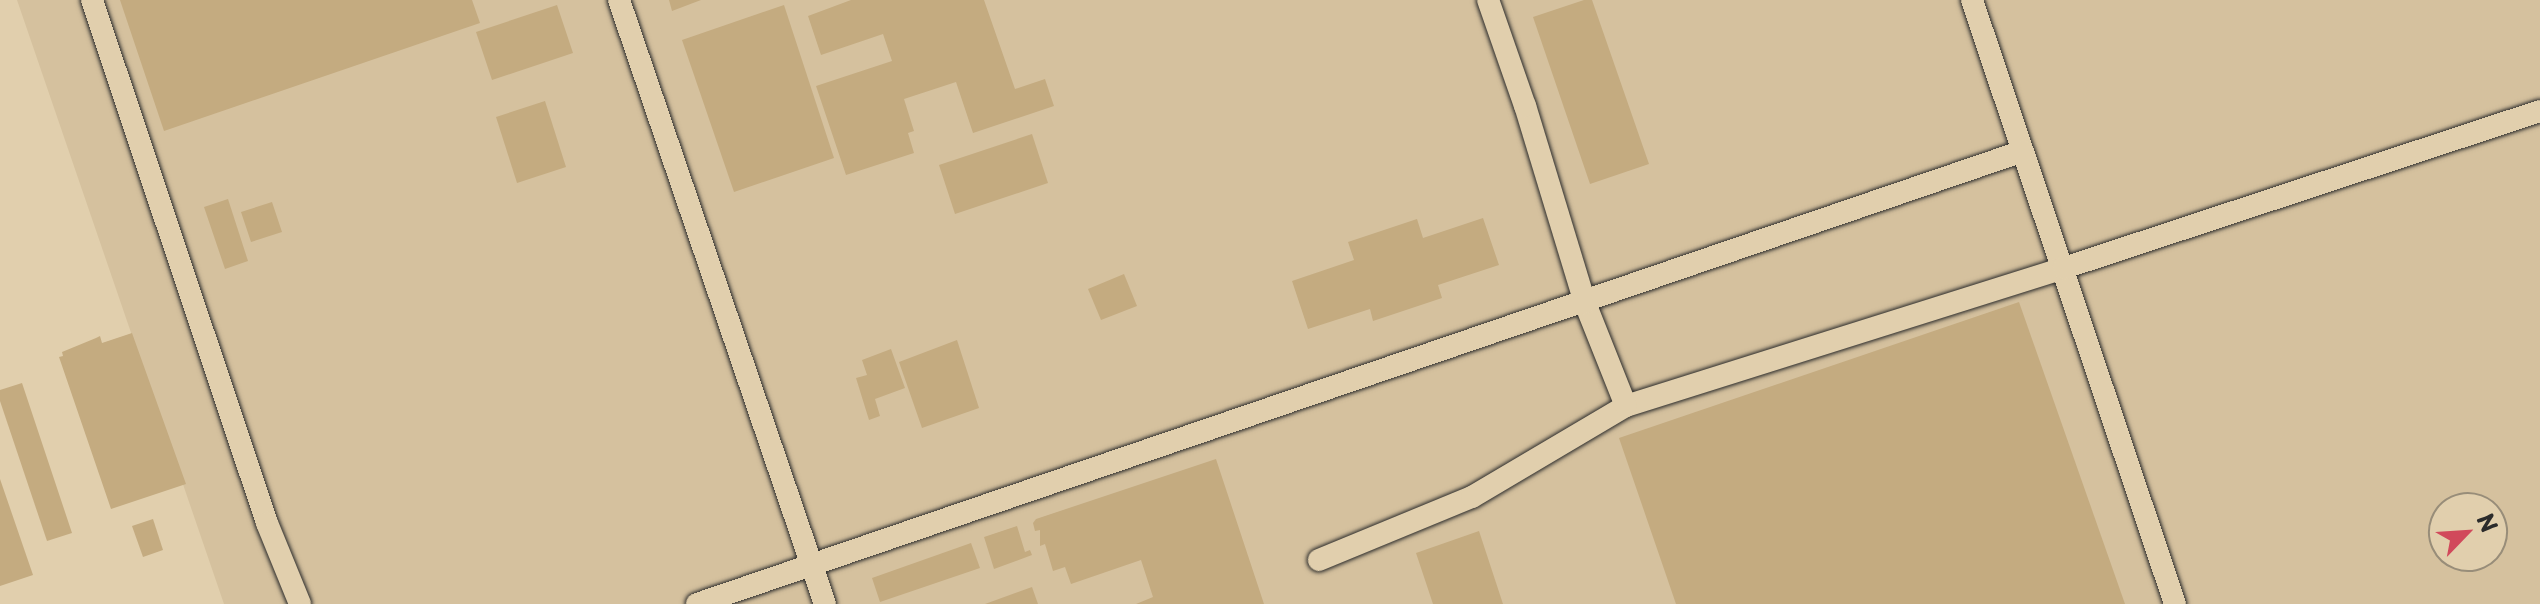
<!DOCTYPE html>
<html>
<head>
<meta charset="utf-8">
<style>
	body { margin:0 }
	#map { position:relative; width:2540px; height:604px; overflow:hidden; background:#e1cfad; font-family:"Playpen Sans",sans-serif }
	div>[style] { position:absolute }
	.built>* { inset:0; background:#d5c19e }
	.building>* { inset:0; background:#c4ab80 }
	.roads { filter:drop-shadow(0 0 2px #2b2b2b) drop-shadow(0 0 2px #2b2b2b) }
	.lane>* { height:22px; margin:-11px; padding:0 11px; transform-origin:11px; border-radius:11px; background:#e1cfad }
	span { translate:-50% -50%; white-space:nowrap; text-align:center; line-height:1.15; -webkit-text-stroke:7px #e1cfad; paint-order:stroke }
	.north { position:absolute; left:2428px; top:492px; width:80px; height:80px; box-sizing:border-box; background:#e1cfad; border:2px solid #988d79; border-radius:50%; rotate:65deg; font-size:22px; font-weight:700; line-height:32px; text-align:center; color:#2b2b2b }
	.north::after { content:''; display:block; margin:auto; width:28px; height:36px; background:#d1495b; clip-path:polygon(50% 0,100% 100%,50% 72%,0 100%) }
</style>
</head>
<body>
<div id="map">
	<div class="built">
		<i style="clip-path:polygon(evenodd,17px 0,2540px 0,2540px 604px,224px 604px,17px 0,2444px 508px,2492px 508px,2492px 556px,2444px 556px,2444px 508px)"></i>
	</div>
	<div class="building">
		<i style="clip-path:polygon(120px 0,472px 0,480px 23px,164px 131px)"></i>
		<i style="clip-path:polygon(669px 0,701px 0,672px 11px)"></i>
		<i style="clip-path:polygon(851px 0,984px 0,1015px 89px,1045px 79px,1054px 106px,973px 133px,956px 82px,904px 99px,914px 131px,908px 133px,914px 153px,846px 175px,816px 86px,892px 61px,883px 34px,821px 55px,808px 16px)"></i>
		<i style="clip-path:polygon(1584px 0,1592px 0,1649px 164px,1590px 184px,1533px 17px)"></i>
		<i style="clip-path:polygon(557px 5px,573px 53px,492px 80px,476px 32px)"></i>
		<i style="clip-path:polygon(784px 5px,834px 158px,734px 192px,682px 40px)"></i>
		<i style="clip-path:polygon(545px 101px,566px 167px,517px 183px,496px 117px)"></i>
		<i style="clip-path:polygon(1032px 134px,1048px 183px,955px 214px,939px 165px)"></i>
		<i style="clip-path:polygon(228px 199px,248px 261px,225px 269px,204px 207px)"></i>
		<i style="clip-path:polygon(272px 202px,282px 232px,251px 242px,241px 212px)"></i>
		<i style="clip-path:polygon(1483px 218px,1499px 265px,1438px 285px,1442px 298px,1373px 321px,1370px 309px,1308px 329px,1292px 281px,1354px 260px,1348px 242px,1417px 219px,1423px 238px)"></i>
		<i style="clip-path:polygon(1124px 274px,1137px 306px,1101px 320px,1088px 289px)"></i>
		<i style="clip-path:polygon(2019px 302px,2125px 604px,1676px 604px,1619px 438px)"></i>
		<i style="clip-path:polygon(132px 333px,186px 484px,111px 509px,59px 357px,63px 356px,62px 352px,96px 338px,100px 336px,102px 343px)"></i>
		<i style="clip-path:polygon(957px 340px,979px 408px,922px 428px,899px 362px)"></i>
		<i style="clip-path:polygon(891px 349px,905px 388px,875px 399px,880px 416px,869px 420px,856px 378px,867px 375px,862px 360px)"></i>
		<i style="clip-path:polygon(22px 383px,72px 533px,47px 541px,0 401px,0 390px)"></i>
		<i style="clip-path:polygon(1216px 459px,1264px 604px,1136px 604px,1153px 597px,1141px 560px,1071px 584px,1065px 567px,1053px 571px,1045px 544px,1040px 546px,1040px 530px,1035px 531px,1033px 523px,1036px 519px)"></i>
		<i style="clip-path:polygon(0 479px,33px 575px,0 586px)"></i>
		<i style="clip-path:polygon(153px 519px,163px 550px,143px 557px,132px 526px)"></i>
		<i style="clip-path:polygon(1017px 526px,1025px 552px,1030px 550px,1032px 555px,994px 569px,984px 537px)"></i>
		<i style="clip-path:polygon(1479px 531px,1503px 604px,1433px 604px,1416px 553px)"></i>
		<i style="clip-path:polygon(971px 543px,980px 568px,880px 602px,872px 578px)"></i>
		<i style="clip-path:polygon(1032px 587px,1038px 604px,985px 604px)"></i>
	</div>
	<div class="roads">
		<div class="lane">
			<i style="left:92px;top:0;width:552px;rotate:71.5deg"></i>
			<i style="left:267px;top:523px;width:87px;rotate:67.8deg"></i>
			<i style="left:619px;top:0;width:638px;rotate:71.17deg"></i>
			<i style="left:1972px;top:0;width:637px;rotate:71.42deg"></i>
			<i style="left:1626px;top:406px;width:459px;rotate:-17.5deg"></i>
			<i style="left:2064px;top:268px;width:501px;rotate:-18.25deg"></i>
			<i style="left:1319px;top:560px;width:165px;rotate:-22.4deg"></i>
			<i style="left:1472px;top:497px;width:179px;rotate:-30.6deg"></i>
			<i style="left:1626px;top:406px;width:111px;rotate:-111.7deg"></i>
			<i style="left:1585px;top:303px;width:206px;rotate:-106.9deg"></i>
			<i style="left:1525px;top:106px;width:112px;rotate:-109.2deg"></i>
			<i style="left:697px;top:604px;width:1401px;rotate:-18.86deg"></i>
		</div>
	</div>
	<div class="north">N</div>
</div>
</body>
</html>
